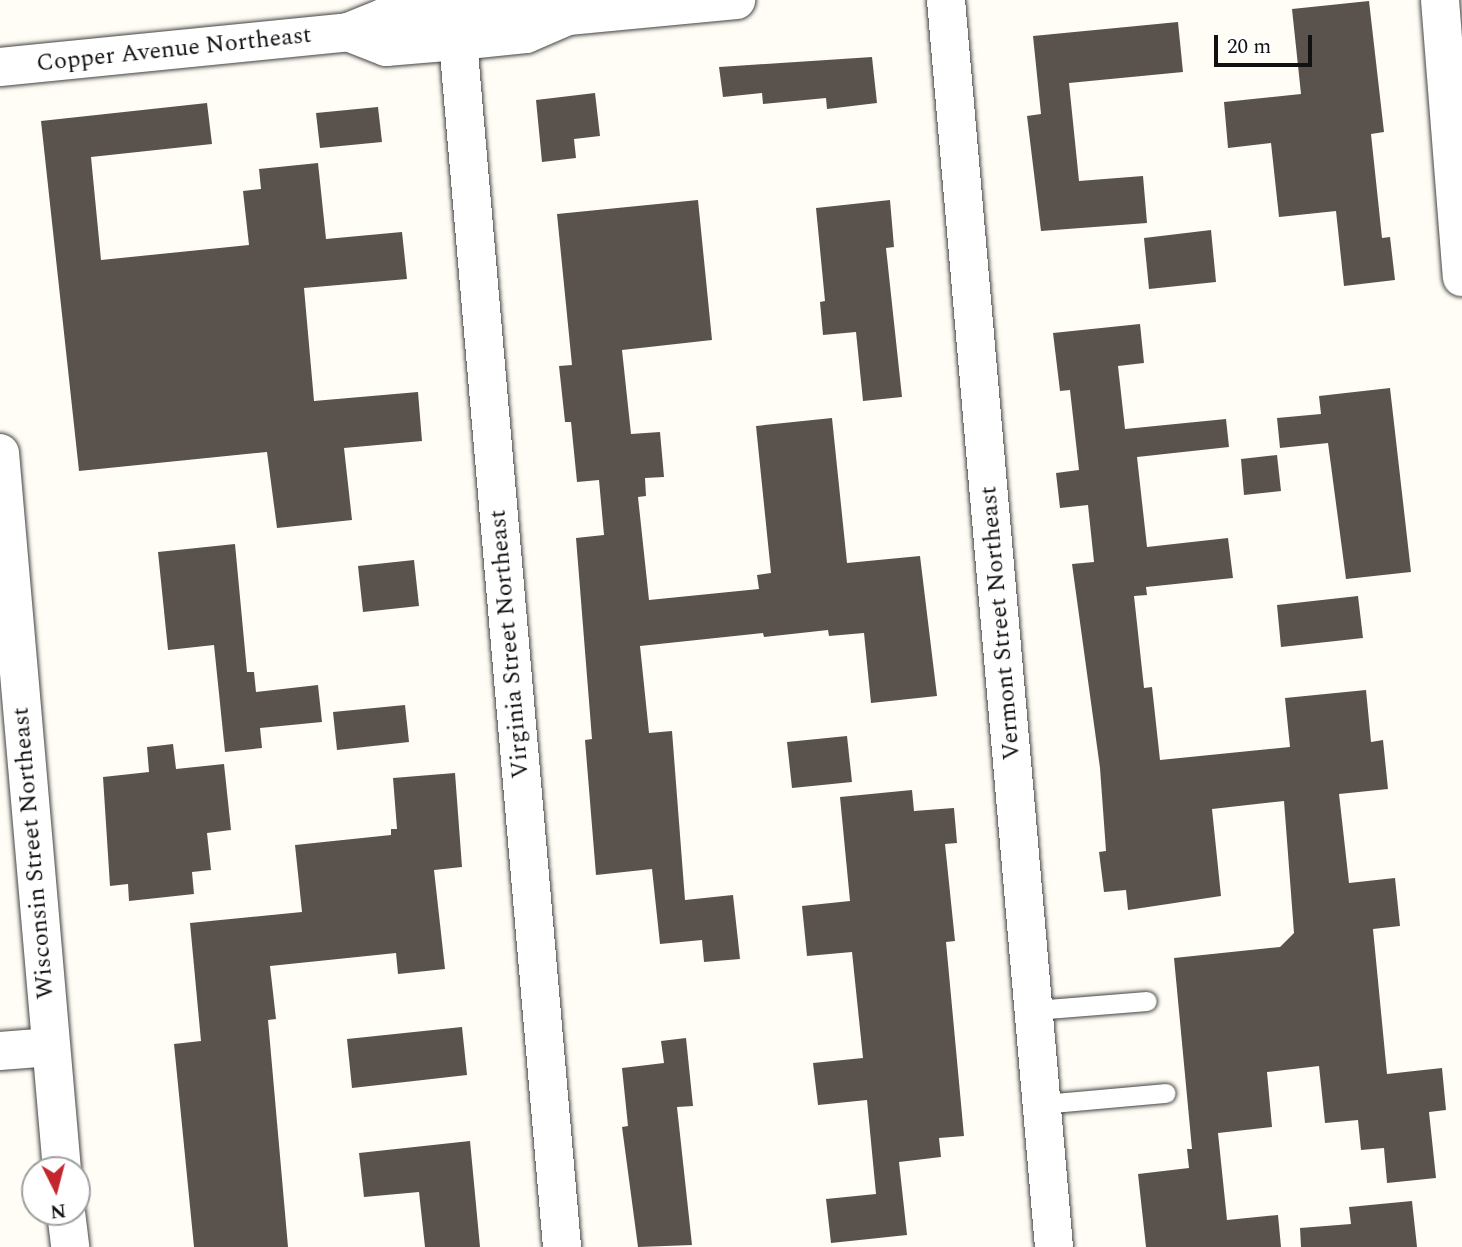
<!DOCTYPE html>
<html>
<head>
<meta charset="utf-8">
<style>
	body { margin:0 }
	#map { position:relative; width:1462px; height:1247px; overflow:hidden; background:#fffdf5; font-family:Spectral,serif }
	div>[style] { position:absolute }
	.building>* { inset:0; background:#5a524d }
	.roads { filter:drop-shadow(0 0 2px #444) drop-shadow(0 0 2px #444) }
	.service>* { height:19px; margin:-9.5px; padding:0 9.5px; transform-origin:9.5px; border-radius:9.5px; background:#fff }
	.minor>* { height:38px; margin:-19px; padding:0 19px; transform-origin:19px; border-radius:19px; background:#fff }
	.tertiary>* { height:38px; margin:-19px; padding:0 19px; transform-origin:19px; border-radius:19px; background:#fff }
	span { translate:-50% -50%; white-space:nowrap; text-align:center; line-height:1.15; -webkit-text-stroke:7px #fff; paint-order:stroke }
	.street-label { font-size:24px; color:#111 }
	.north { position:absolute; left:21px; top:1156px; width:70px; height:70px; box-sizing:border-box; background:#fff; border:2px solid #a0a0a0; border-radius:50%; rotate:174deg; font-size:19px; font-weight:700; line-height:28px; text-align:center; color:#111 }
	.north::after { content:''; display:block; margin:auto; width:24px; height:32px; background:#c4262e; clip-path:polygon(50% 0,100% 100%,50% 72%,0 100%) }
	.scale { position:absolute; left:1214px; top:35px; width:98px; height:32px; box-sizing:border-box; border:4px solid #111; border-top:0; padding-left:9px; font-size:21px; line-height:24px; white-space:nowrap; color:#111; -webkit-text-stroke:5px #fff; paint-order:stroke }
</style>
</head>
<body>
<div id="map">
	<div class="building">
		<i style="clip-path:polygon(1369px 1px,1384px 132px,1371px 134px,1382px 238px,1390px 237px,1395px 280px,1344px 286px,1336px 211px,1279px 217px,1271px 143px,1228px 148px,1224px 102px,1301px 94px,1292px 9px)"></i>
		<i style="clip-path:polygon(1178px 22px,1183px 72px,1069px 83px,1079px 181px,1143px 176px,1147px 223px,1041px 231px,1027px 116px,1041px 114px,1033px 36px)"></i>
		<i style="clip-path:polygon(872px 57px,877px 103px,827px 109px,826px 98px,763px 104px,762px 93px,723px 97px,719px 67px)"></i>
		<i style="clip-path:polygon(595px 93px,600px 136px,574px 139px,576px 158px,542px 162px,536px 100px)"></i>
		<i style="clip-path:polygon(207px 103px,212px 144px,91px 157px,101px 260px,249px 245px,243px 191px,261px 189px,259px 169px,318px 163px,326px 239px,402px 232px,407px 279px,304px 288px,314px 401px,418px 392px,422px 441px,344px 448px,352px 520px,277px 528px,267px 452px,79px 471px,41px 121px)"></i>
		<i style="clip-path:polygon(378px 107px,382px 142px,320px 148px,316px 113px)"></i>
		<i style="clip-path:polygon(698px 200px,712px 340px,622px 350px,631px 434px,660px 432px,664px 477px,645px 478px,646px 496px,638px 497px,649px 600px,759px 589px,757px 575px,771px 573px,756px 426px,832px 418px,847px 563px,920px 556px,937px 696px,871px 703px,864px 633px,829px 636px,828px 630px,764px 637px,763px 633px,640px 646px,649px 733px,672px 731px,685px 900px,733px 895px,740px 959px,704px 962px,702px 940px,660px 944px,652px 869px,596px 875px,585px 740px,592px 739px,576px 538px,604px 535px,599px 480px,577px 482px,571px 422px,565px 422px,559px 366px,572px 365px,557px 214px)"></i>
		<i style="clip-path:polygon(890px 200px,894px 247px,886px 248px,902px 397px,863px 401px,856px 332px,823px 335px,820px 302px,825px 301px,816px 208px)"></i>
		<i style="clip-path:polygon(1211px 230px,1216px 282px,1149px 289px,1144px 238px)"></i>
		<i style="clip-path:polygon(1140px 324px,1144px 363px,1118px 366px,1125px 429px,1226px 419px,1229px 447px,1137px 457px,1147px 547px,1228px 538px,1233px 578px,1146px 587px,1147px 595px,1134px 596px,1144px 688px,1152px 687px,1160px 760px,1290px 747px,1285px 698px,1366px 690px,1371px 742px,1383px 740px,1388px 789px,1339px 794px,1349px 883px,1395px 878px,1400px 926px,1373px 929px,1387px 1074px,1442px 1068px,1446px 1110px,1429px 1112px,1436px 1178px,1387px 1183px,1384px 1148px,1361px 1150px,1358px 1120px,1325px 1123px,1319px 1066px,1267px 1072px,1272px 1127px,1218px 1133px,1227px 1220px,1278px 1215px,1281px 1247px,1146px 1247px,1138px 1174px,1189px 1168px,1187px 1149px,1192px 1149px,1174px 958px,1280px 947px,1294px 933px,1284px 801px,1212px 809px,1221px 896px,1128px 910px,1126px 890px,1104px 892px,1099px 852px,1106px 851px,1100px 768px,1072px 564px,1094px 562px,1088px 505px,1060px 508px,1056px 473px,1079px 470px,1070px 390px,1060px 391px,1053px 333px)"></i>
		<i style="clip-path:polygon(1390px 388px,1411px 572px,1346px 579px,1328px 443px,1280px 448px,1277px 418px,1321px 414px,1319px 396px)"></i>
		<i style="clip-path:polygon(1277px 455px,1281px 491px,1244px 495px,1241px 459px)"></i>
		<i style="clip-path:polygon(235px 544px,247px 672px,254px 672px,256px 692px,318px 685px,322px 722px,260px 728px,262px 748px,225px 752px,214px 645px,168px 650px,158px 552px)"></i>
		<i style="clip-path:polygon(414px 560px,419px 606px,363px 612px,358px 566px)"></i>
		<i style="clip-path:polygon(1358px 596px,1363px 638px,1281px 647px,1277px 605px)"></i>
		<i style="clip-path:polygon(405px 705px,409px 742px,337px 750px,333px 712px)"></i>
		<i style="clip-path:polygon(847px 736px,852px 782px,792px 788px,787px 742px)"></i>
		<i style="clip-path:polygon(173px 744px,176px 769px,224px 764px,231px 830px,207px 833px,211px 870px,192px 872px,194px 894px,129px 901px,128px 884px,110px 886px,103px 777px,149px 772px,147px 747px)"></i>
		<i style="clip-path:polygon(455px 773px,462px 867px,434px 870px,445px 969px,398px 974px,396px 953px,270px 966px,276px 1019px,268px 1020px,288px 1247px,194px 1247px,174px 1044px,201px 1041px,190px 923px,302px 912px,295px 845px,391px 835px,391px 829px,397px 829px,393px 778px)"></i>
		<i style="clip-path:polygon(912px 790px,914px 811px,954px 808px,957px 843px,945px 844px,955px 941px,946px 942px,964px 1136px,939px 1138px,941px 1157px,899px 1162px,907px 1235px,831px 1243px,826px 1199px,876px 1194px,867px 1100px,818px 1105px,813px 1063px,863px 1058px,852px 952px,807px 956px,802px 906px,850px 901px,840px 797px)"></i>
		<i style="clip-path:polygon(462px 1027px,467px 1075px,352px 1088px,347px 1039px)"></i>
		<i style="clip-path:polygon(686px 1038px,693px 1106px,677px 1107px,692px 1245px,638px 1247px,622px 1127px,628px 1126px,622px 1068px,664px 1063px,661px 1041px)"></i>
		<i style="clip-path:polygon(470px 1141px,480px 1247px,425px 1247px,419px 1192px,364px 1197px,359px 1153px)"></i>
		<i style="clip-path:polygon(1412px 1201px,1417px 1247px,1301px 1247px,1300px 1228px,1351px 1224px,1349px 1207px)"></i>
	</div>
	<div class="roads">
		<div class="service">
			<i style="left:1035px;top:1010px;width:112px;rotate:-4.6deg"></i>
			<i style="left:1042px;top:1104px;width:124px;rotate:-5.1deg"></i>
		</div>
		<div class="minor">
			<i style="left:946px;top:0;width:1252px;rotate:85.05deg"></i>
			<i style="left:1440px;top:0;width:278px;rotate:85.5deg"></i>
			<i style="left:458px;top:41px;width:1210px;rotate:85.07deg"></i>
			<i style="left:0;top:453px;width:720px;rotate:85.06deg"></i>
			<i style="left:0;top:1051px;width:51px;rotate:-4.5deg"></i>
			<i style="left:66px;top:1212px;width:35px;rotate:83deg"></i>
		</div>
		<div class="tertiary">
			<i style="left:348px;top:32px;width:41px;rotate:21.5deg"></i>
			<i style="left:386px;top:47px;width:72px;rotate:-4.8deg"></i>
			<i style="left:458px;top:41px;width:68px;rotate:-5.9deg"></i>
			<i style="left:526px;top:34px;width:46px;rotate:-23.2deg"></i>
			<i style="left:568px;top:16px;width:169px;rotate:-5.4deg"></i>
			<i style="left:0;top:67px;width:350px;rotate:-5.7deg"></i>
			<i style="left:348px;top:32px;width:38px;rotate:-22deg"></i>
			<i style="left:383px;top:18px;width:72px;rotate:-6.3deg"></i>
			<i style="left:455px;top:10px;width:69px;rotate:-4.1deg"></i>
			<i style="left:524px;top:5px;width:45px;rotate:14deg"></i>
		</div>
	</div>
	<div class="street-label">
		<span style="left:174px;top:50px;rotate:-6deg">Copper Avenue Northeast</span>
		<span style="left:1001px;top:623px;rotate:-95deg">Vermont Street Northeast</span>
		<span style="left:510px;top:644px;rotate:-95deg">Virginia Street Northeast</span>
		<span style="left:34px;top:853px;rotate:-95deg">Wisconsin Street Northeast</span>
	</div>
	<div class="north">N</div>
	<div class="scale">20 m</div>
</div>
</body>
</html>
